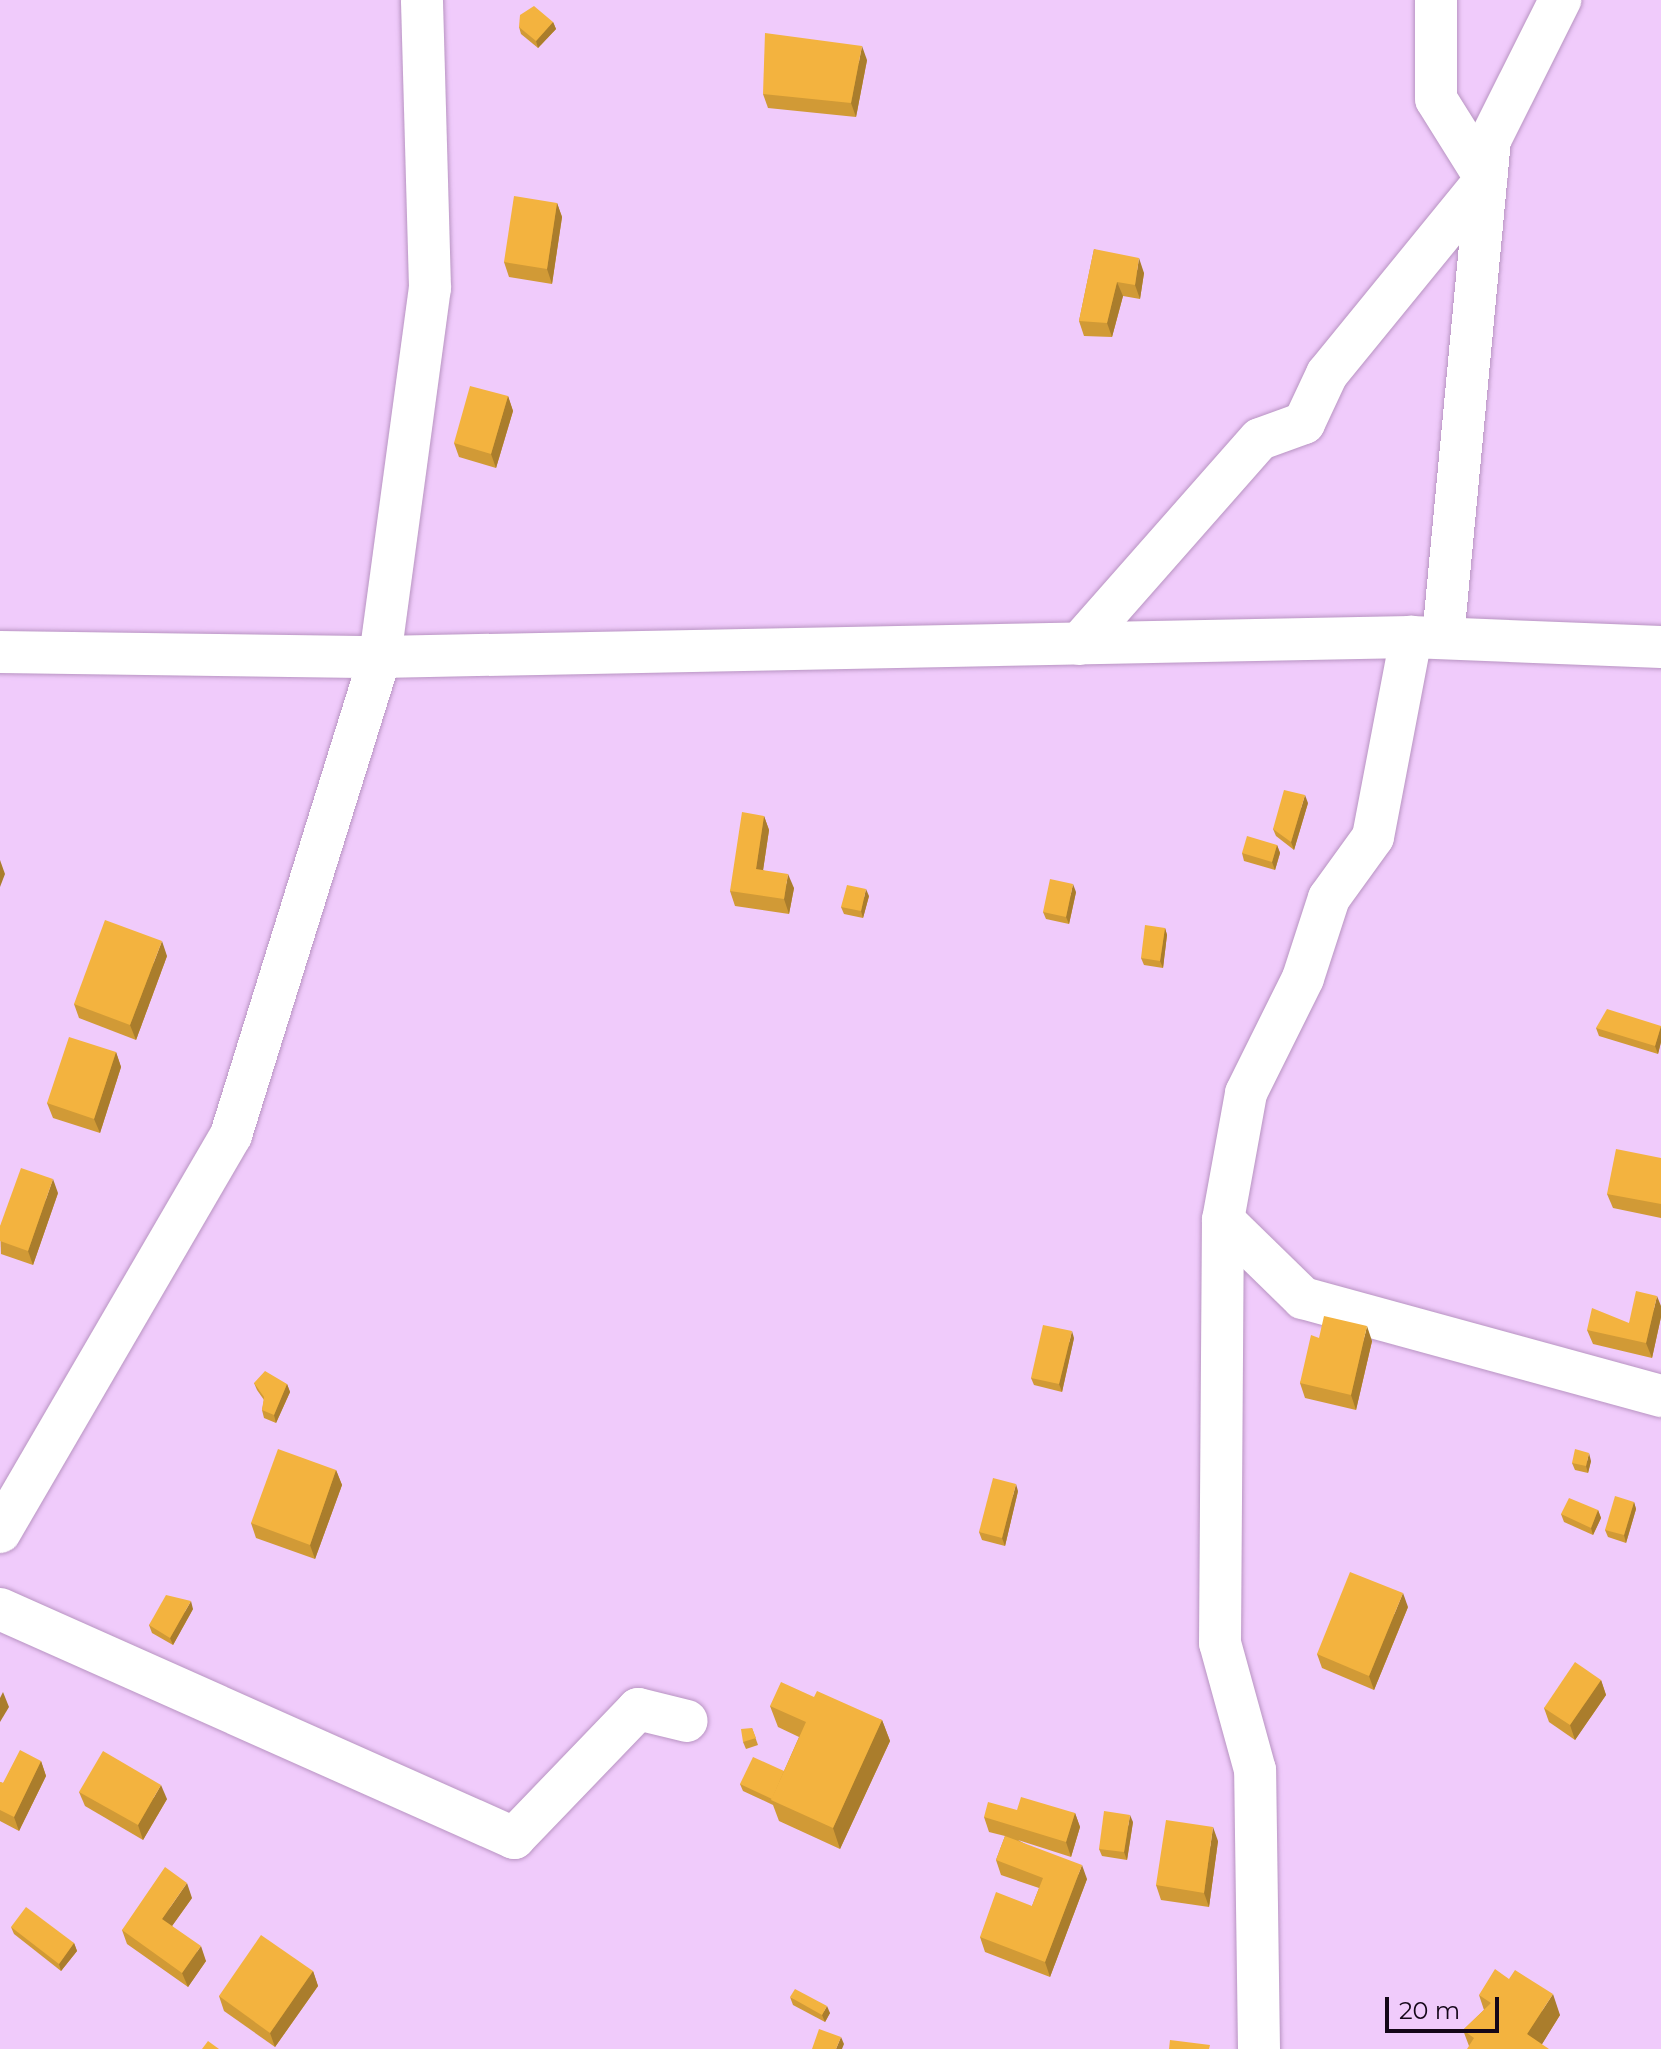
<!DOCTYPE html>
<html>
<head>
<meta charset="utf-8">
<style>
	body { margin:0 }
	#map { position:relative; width:1661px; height:2049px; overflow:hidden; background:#f0cbfb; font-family:Montserrat,sans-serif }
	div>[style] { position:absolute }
	.roads { filter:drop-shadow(0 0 2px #b894c2) drop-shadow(0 0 2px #b894c2) }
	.minor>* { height:42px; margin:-21px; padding:0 21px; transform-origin:21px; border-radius:21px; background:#fff }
	.wall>* { inset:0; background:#d19a36 }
	.shaded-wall>* { inset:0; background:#aa7d2c }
	.building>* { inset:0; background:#f3b33f }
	span { translate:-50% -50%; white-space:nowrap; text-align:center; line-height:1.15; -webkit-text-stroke:6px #f0cbfb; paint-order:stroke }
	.scale { position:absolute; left:1385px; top:1997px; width:114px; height:36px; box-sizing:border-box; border:4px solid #140718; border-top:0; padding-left:10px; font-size:24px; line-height:28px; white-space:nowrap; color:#140718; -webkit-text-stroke:6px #f0cbfb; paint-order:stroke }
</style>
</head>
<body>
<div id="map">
	<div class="roads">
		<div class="minor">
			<i style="left:1443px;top:638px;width:500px;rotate:-84.61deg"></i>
			<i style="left:1490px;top:140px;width:157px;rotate:-63.4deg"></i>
			<i style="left:1079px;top:644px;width:273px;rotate:-48.6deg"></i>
			<i style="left:1260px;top:439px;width:47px;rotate:-20deg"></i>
			<i style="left:1304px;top:423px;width:54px;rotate:-64.9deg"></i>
			<i style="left:1327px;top:374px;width:252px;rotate:-50.8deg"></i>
			<i style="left:1486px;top:179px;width:94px;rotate:-122deg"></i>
			<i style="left:1436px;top:99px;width:99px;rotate:-90deg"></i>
			<i style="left:0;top:652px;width:380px;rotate:0.8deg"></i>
			<i style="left:380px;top:657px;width:1031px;rotate:-1.11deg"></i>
			<i style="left:1411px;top:637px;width:250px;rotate:2.3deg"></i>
			<i style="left:1223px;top:1220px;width:112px;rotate:44.3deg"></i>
			<i style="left:1303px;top:1298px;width:371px;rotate:15.3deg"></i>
			<i style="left:0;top:1532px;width:459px;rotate:-59.8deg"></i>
			<i style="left:231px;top:1135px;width:501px;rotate:-72.69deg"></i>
			<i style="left:380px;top:657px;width:372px;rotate:-82.3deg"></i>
			<i style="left:430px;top:288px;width:288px;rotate:-91.6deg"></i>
			<i style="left:0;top:1609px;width:563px;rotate:24.01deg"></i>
			<i style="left:514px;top:1838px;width:179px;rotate:-46.1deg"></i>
			<i style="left:638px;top:1709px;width:50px;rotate:13.8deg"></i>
			<i style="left:1259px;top:2049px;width:279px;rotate:-90.8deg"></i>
			<i style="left:1255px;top:1770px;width:132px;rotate:-105.4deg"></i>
			<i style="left:1220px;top:1643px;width:423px;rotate:-89.6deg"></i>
			<i style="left:1223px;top:1220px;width:129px;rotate:-79.7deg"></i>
			<i style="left:1246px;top:1093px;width:128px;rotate:-63.6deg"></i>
			<i style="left:1303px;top:978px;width:84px;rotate:-72deg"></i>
			<i style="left:1329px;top:898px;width:75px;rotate:-54.2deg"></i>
			<i style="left:1373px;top:837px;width:204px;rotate:-79.2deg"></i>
		</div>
	</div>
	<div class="wall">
		<i style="clip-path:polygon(553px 22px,556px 29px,538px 48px,521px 34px,519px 27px)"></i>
		<i style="clip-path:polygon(867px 60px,856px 117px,768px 108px,763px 94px)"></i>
		<i style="clip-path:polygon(557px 203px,562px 217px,552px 284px,509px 277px,504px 262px)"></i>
		<i style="clip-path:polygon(1094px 249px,1144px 273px,1140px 299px,1123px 296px,1112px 337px,1084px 336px,1079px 321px)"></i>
		<i style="clip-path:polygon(508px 396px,513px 411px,496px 468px,459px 457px,454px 443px)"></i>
		<i style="clip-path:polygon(1308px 803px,1294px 850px,1276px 836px,1273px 829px)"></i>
		<i style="clip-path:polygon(764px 816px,769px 830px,763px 870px,794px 888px,789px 914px,735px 906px,730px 891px)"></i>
		<i style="clip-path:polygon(1277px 845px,1280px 853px,1275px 870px,1244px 861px,1242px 853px)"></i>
		<i style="clip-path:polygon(1076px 892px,1069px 924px,1046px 919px,1043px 912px)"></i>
		<i style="clip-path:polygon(869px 896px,863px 918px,844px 914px,841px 907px)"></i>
		<i style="clip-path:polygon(1165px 928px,1167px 935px,1163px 968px,1144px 965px,1141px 958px)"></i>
		<i style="clip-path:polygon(167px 956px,136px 1040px,79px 1018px,74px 1004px)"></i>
		<i style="clip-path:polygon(1661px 1026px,1661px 1042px,1658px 1054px,1599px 1036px,1596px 1028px)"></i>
		<i style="clip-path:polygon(116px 1052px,121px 1067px,100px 1133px,53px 1118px,47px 1103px)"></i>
		<i style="clip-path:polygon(1661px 1158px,1661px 1218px,1613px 1208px,1607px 1194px)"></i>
		<i style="clip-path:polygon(58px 1193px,33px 1265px,1px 1254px,0 1226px)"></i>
		<i style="clip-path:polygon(1661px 1306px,1661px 1317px,1652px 1358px,1593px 1344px,1587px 1330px,1629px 1323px)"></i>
		<i style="clip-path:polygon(1074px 1338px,1062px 1392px,1034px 1385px,1031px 1378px)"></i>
		<i style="clip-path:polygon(1319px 1338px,1372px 1341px,1356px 1410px,1305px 1398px,1300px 1383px)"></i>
		<i style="clip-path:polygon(254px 1383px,287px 1384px,290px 1392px,276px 1423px,264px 1418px,262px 1410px,264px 1400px,257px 1390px)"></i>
		<i style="clip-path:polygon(1591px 1461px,1588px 1473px,1575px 1470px,1572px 1463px)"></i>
		<i style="clip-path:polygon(336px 1470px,342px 1485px,315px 1559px,256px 1538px,251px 1523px)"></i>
		<i style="clip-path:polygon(1018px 1491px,1005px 1546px,982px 1540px,979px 1532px)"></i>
		<i style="clip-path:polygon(1634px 1502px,1636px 1509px,1626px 1543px,1608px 1537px,1605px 1530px)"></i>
		<i style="clip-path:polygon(1598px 1510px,1601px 1518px,1593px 1535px,1564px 1522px,1561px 1514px)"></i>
		<i style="clip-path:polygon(1408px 1607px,1374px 1690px,1322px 1668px,1317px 1654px)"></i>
		<i style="clip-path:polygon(193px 1609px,173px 1645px,152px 1633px,149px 1625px)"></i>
		<i style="clip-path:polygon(1601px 1680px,1606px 1695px,1575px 1740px,1549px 1722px,1544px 1708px)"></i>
		<i style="clip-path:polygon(814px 1697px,882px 1720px,890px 1741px,840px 1849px,779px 1821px,773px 1805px,743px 1791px,740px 1784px,784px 1771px,799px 1737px,778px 1727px,770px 1706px)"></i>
		<i style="clip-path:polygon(752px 1728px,758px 1745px,746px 1749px,743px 1742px)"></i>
		<i style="clip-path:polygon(41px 1761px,46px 1776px,19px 1831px,0 1821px,0 1782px,3px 1783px)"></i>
		<i style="clip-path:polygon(79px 1792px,167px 1799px,143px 1840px,85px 1806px)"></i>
		<i style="clip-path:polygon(1017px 1810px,1075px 1813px,1080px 1827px,1071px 1857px,1018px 1840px,1087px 1879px,1050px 1977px,985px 1952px,980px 1937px,1032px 1906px,1039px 1888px,1001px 1875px,996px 1860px,1005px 1836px,989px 1832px,984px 1817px)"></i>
		<i style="clip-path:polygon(1133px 1822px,1127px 1860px,1102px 1856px,1099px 1849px)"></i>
		<i style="clip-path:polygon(1218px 1841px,1209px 1907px,1161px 1900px,1156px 1885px)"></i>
		<i style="clip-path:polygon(192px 1898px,172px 1926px,206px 1961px,188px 1987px,127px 1944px,122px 1930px)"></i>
		<i style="clip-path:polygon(11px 1927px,74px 1943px,77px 1951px,61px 1971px,14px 1934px)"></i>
		<i style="clip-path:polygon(313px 1971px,318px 1986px,275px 2047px,224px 2011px,219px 1996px)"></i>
		<i style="clip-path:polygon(1479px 1995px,1560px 2015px,1542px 2044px,1469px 2046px,1463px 2030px,1484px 2010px)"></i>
		<i style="clip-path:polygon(790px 1997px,830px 2013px,825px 2022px,793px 2005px)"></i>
	</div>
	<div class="shaded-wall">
		<i style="clip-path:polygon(553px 22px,556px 29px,538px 48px,536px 41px)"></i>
		<i style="clip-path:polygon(862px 46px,867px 60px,856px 117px,851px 103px)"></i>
		<i style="clip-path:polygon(557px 203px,562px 217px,552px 284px,547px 269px)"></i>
		<i style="clip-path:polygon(1139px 258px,1144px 273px,1140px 299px,1135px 285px)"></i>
		<i style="clip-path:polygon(1117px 282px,1123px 296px,1112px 337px,1107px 323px)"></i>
		<i style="clip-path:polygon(508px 396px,513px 411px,496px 468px,491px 454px)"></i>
		<i style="clip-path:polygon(1305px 795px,1308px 803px,1294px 850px,1291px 842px)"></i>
		<i style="clip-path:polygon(764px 816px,769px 830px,761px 884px,756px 869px)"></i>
		<i style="clip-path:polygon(1277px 845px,1280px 853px,1275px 870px,1272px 862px)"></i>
		<i style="clip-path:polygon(0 860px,5px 874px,0 887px)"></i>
		<i style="clip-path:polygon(788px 874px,794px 888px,789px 914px,784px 899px)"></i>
		<i style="clip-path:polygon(1073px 884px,1076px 892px,1069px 924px,1066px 917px)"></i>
		<i style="clip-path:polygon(866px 889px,869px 896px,863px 918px,861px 911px)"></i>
		<i style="clip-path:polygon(1165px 928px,1167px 935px,1163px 968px,1160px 961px)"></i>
		<i style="clip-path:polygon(162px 941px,167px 956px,136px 1040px,130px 1025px)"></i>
		<i style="clip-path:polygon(1661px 1026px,1661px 1042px,1658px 1054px,1655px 1046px)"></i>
		<i style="clip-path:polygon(116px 1052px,121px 1067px,100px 1133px,94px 1119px)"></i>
		<i style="clip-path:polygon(53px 1179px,58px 1193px,33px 1265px,28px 1251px)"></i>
		<i style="clip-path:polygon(1657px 1296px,1661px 1306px,1661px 1317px,1652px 1358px,1646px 1343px)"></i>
		<i style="clip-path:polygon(1367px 1326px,1372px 1341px,1356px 1410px,1351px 1395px)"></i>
		<i style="clip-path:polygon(1072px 1331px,1074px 1338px,1062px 1392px,1059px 1384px)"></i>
		<i style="clip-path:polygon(287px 1384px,290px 1392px,276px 1423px,274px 1415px)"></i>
		<i style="clip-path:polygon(1589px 1453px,1591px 1461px,1588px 1473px,1586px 1466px)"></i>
		<i style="clip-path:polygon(336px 1470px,342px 1485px,315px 1559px,310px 1545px)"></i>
		<i style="clip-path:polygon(1016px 1484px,1018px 1491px,1005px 1546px,1002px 1538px)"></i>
		<i style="clip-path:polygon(1634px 1502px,1636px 1509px,1626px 1543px,1624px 1535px)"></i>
		<i style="clip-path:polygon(1598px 1510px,1601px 1518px,1593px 1535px,1591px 1528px)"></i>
		<i style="clip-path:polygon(1403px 1593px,1408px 1607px,1374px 1690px,1369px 1676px)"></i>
		<i style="clip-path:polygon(191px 1601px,193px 1609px,173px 1645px,170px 1638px)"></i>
		<i style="clip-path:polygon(1601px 1680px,1606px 1695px,1575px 1740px,1570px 1725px)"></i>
		<i style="clip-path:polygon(3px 1692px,9px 1707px,0 1722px,0 1698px)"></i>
		<i style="clip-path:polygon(882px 1720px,890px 1741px,840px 1849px,833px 1828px)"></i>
		<i style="clip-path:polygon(41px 1761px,46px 1776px,19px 1831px,14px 1817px)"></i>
		<i style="clip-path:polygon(161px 1785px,167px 1799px,143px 1840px,138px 1825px)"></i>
		<i style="clip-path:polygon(1075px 1813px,1080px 1827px,1071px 1857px,1066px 1842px)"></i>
		<i style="clip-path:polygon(1130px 1815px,1133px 1822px,1127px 1860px,1124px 1852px)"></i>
		<i style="clip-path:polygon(1213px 1827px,1218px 1841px,1209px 1907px,1204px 1893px)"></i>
		<i style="clip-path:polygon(1082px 1865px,1087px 1879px,1050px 1977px,1045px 1962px)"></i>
		<i style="clip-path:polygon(187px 1883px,192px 1898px,167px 1933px,162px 1919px)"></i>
		<i style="clip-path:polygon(74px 1943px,77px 1951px,61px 1971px,59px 1964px)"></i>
		<i style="clip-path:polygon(201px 1946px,206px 1961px,188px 1987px,182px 1973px)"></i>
		<i style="clip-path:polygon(313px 1971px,318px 1986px,275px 2047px,270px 2033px)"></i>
		<i style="clip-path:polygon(1553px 1994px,1560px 2015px,1539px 2049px,1527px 2034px)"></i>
		<i style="clip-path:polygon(827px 2006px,830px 2013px,825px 2022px,822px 2015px)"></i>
		<i style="clip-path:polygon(841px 2037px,844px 2044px,842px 2049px,836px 2049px)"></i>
	</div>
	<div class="building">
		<i style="clip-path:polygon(534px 6px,553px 22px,536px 41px,519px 27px,520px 15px)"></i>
		<i style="clip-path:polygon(765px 33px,862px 46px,851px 103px,763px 94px)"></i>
		<i style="clip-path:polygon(514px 196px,557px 203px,547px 269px,504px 262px)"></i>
		<i style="clip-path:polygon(1094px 249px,1139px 258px,1135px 285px,1117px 282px,1107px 323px,1079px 321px)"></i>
		<i style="clip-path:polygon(470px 386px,508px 396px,491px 454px,454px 443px)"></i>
		<i style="clip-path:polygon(1284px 790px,1305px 795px,1291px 842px,1273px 829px)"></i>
		<i style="clip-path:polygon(742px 812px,764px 816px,756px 869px,788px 874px,784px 899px,730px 891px)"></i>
		<i style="clip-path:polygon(1247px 836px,1277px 845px,1272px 862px,1242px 853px)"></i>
		<i style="clip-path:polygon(1050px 879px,1073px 884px,1066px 917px,1043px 912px)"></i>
		<i style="clip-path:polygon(847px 885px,866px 889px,861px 911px,841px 907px)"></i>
		<i style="clip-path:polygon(105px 920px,162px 941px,130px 1025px,74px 1004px)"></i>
		<i style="clip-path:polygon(1145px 925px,1165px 928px,1160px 961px,1141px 958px)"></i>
		<i style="clip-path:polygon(1607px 1009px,1661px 1026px,1655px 1046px,1596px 1028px)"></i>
		<i style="clip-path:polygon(69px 1037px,116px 1052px,94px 1119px,47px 1103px)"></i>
		<i style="clip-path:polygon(1616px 1149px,1661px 1158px,1661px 1204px,1607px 1194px)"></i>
		<i style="clip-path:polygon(21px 1168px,53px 1179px,28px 1251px,0 1241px,0 1226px)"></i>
		<i style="clip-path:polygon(1636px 1291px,1657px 1296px,1646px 1343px,1587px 1330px,1592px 1308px,1629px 1323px)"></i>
		<i style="clip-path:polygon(1324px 1316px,1367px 1326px,1351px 1395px,1300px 1383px,1311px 1335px,1319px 1338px)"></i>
		<i style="clip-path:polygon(1043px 1325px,1072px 1331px,1059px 1384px,1031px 1378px)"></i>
		<i style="clip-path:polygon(265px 1371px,287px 1384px,274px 1415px,262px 1410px,264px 1397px,254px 1383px)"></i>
		<i style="clip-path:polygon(278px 1449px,336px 1470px,310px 1545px,251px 1523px)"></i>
		<i style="clip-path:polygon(1575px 1449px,1589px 1453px,1586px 1466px,1572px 1463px)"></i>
		<i style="clip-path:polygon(993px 1478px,1016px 1484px,1002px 1538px,979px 1532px)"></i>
		<i style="clip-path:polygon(1615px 1496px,1634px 1502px,1624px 1535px,1605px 1530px)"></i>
		<i style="clip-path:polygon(1569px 1498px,1598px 1510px,1591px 1528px,1561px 1514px)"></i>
		<i style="clip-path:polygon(1350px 1572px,1403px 1593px,1369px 1676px,1317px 1654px)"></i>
		<i style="clip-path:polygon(166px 1595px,191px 1601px,170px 1638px,149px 1625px)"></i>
		<i style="clip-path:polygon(1575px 1662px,1601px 1680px,1570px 1725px,1544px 1708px)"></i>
		<i style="clip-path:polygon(781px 1682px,814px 1697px,817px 1691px,882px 1720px,833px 1828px,771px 1800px,806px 1722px,770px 1706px)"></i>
		<i style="clip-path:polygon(752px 1728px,756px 1738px,743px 1742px,741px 1729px)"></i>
		<i style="clip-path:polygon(20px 1750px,41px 1761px,14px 1817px,0 1810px,0 1782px,3px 1783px)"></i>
		<i style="clip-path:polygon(103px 1751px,161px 1785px,138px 1825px,79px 1792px)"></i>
		<i style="clip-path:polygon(753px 1757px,784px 1771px,772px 1799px,740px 1784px)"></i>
		<i style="clip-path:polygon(1021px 1797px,1075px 1813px,1066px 1842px,984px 1817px,988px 1802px,1017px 1810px)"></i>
		<i style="clip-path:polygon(1104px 1811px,1130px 1815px,1124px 1852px,1099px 1849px)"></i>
		<i style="clip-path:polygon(1166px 1820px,1213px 1827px,1204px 1893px,1156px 1885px)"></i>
		<i style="clip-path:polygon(1005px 1836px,1082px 1865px,1045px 1962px,980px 1937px,996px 1892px,1032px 1906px,1043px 1878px,996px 1860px)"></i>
		<i style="clip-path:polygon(165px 1867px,187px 1883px,162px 1919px,201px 1946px,182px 1973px,122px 1930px)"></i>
		<i style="clip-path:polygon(26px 1907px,74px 1943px,59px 1964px,11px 1927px)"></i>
		<i style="clip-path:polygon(261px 1935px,313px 1971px,270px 2033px,219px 1996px)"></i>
		<i style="clip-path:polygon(1495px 1969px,1509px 1979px,1515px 1970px,1553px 1994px,1527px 2034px,1549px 2049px,1467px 2049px,1474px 2038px,1463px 2030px,1491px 2003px,1479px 1995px)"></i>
		<i style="clip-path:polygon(795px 1989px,827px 2006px,822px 2015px,790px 1997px)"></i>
		<i style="clip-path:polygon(819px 2029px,841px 2037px,836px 2049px,812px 2049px)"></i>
		<i style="clip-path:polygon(1170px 2040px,1210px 2045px,1209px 2049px,1169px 2049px)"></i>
		<i style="clip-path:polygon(208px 2041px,219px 2049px,202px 2049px)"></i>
	</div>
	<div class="scale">20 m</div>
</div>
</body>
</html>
